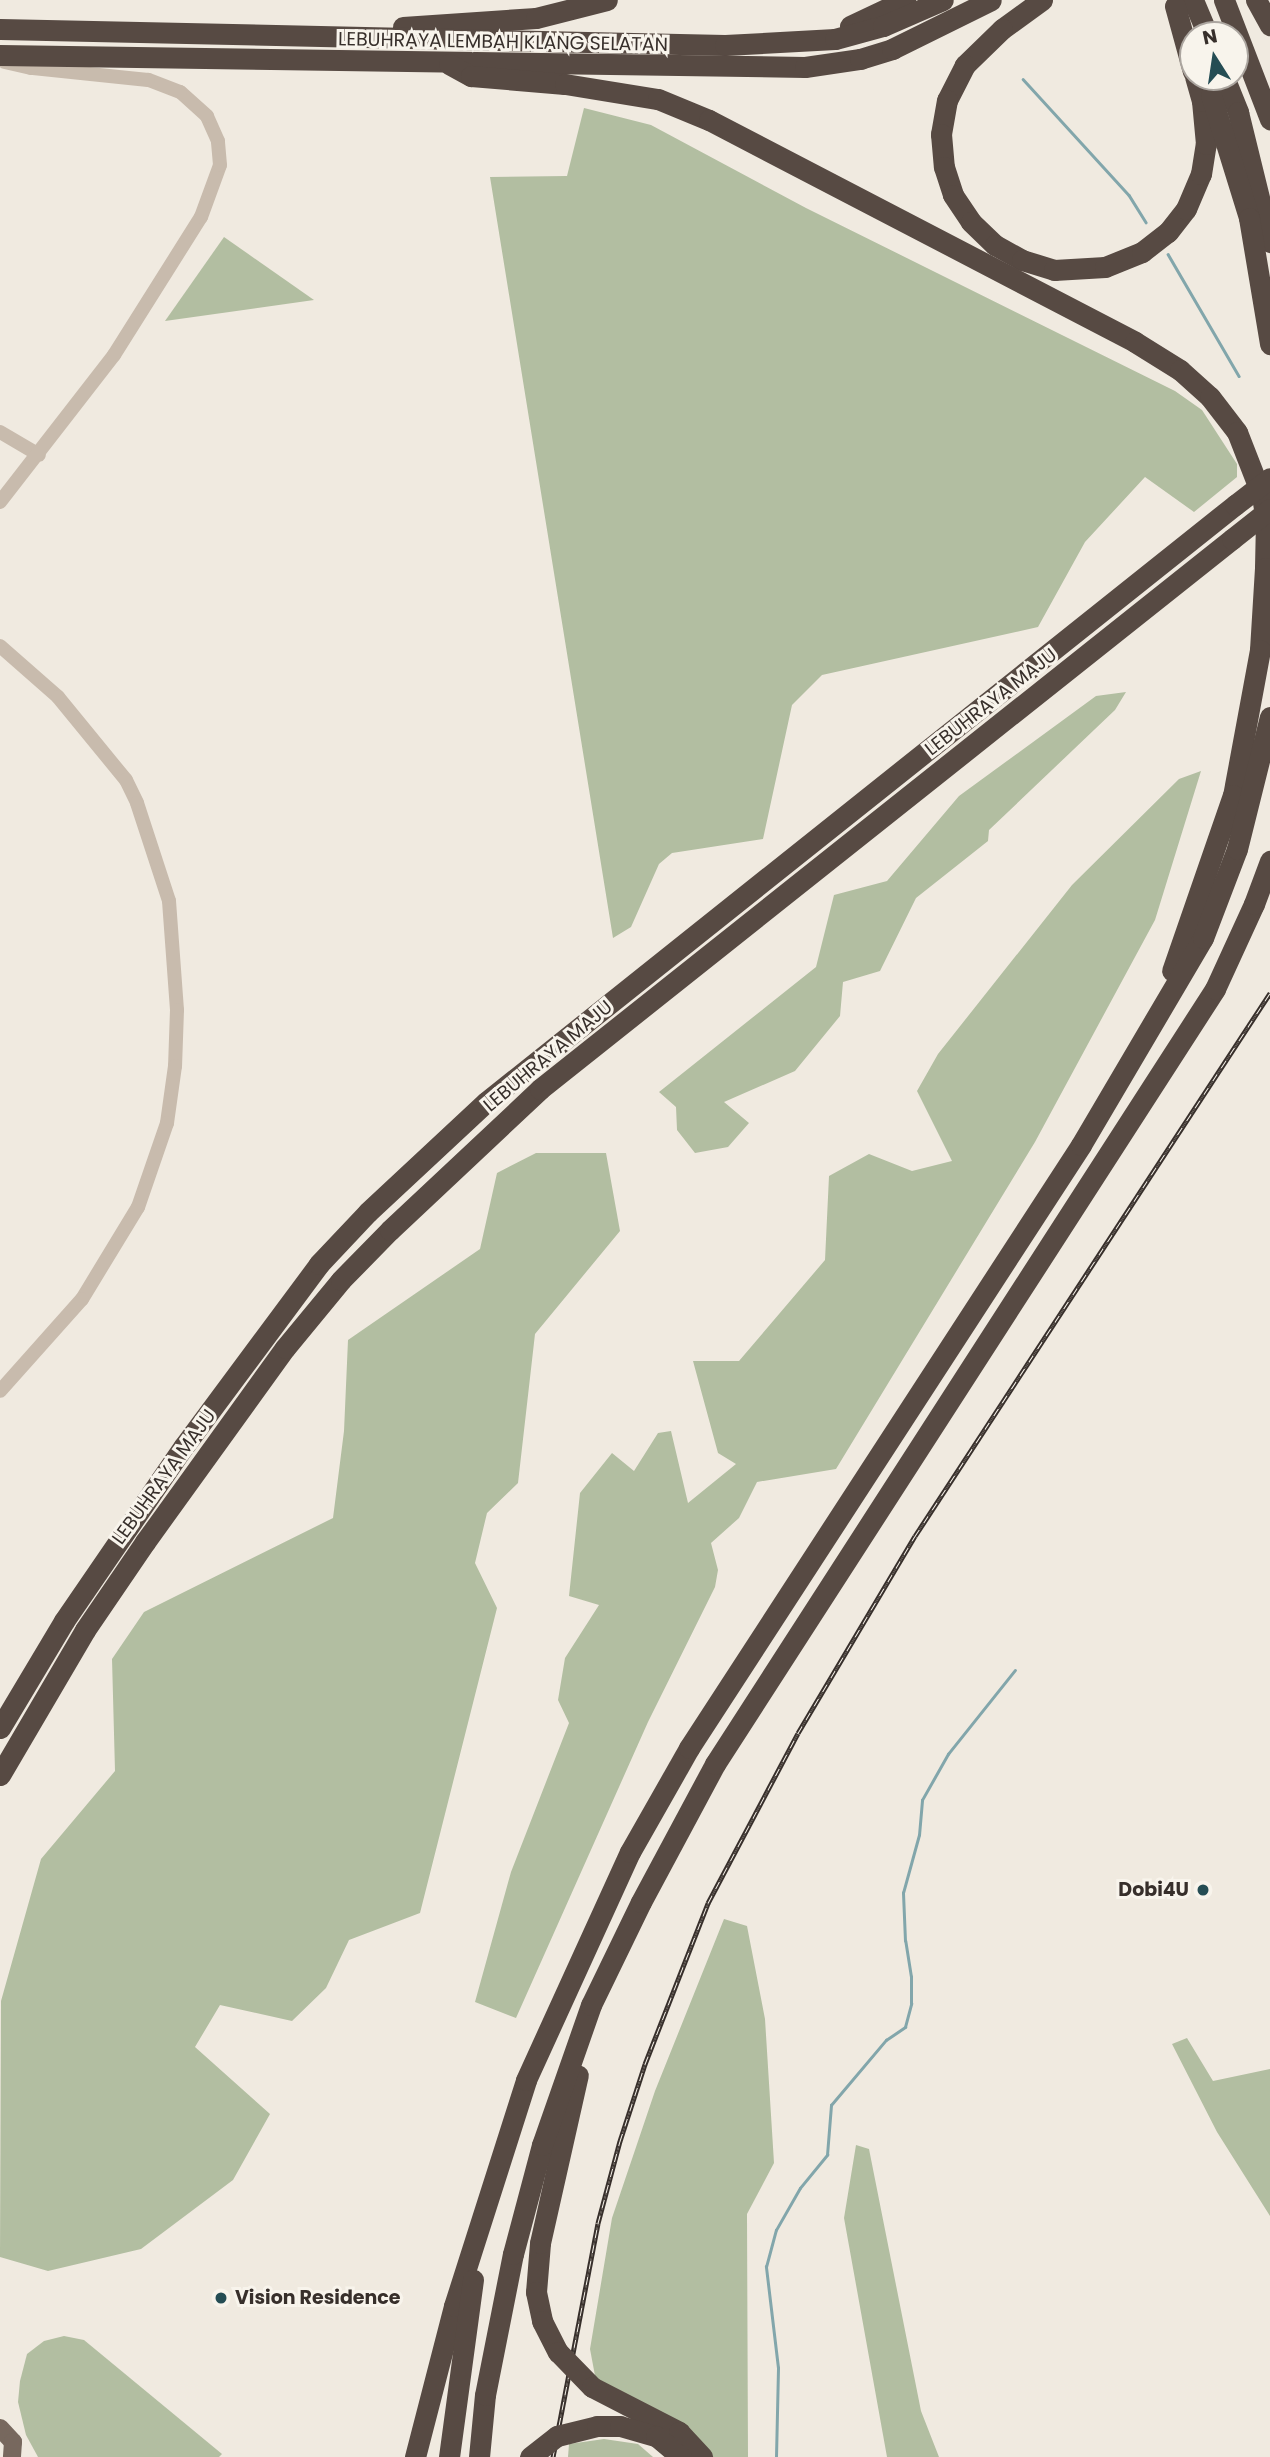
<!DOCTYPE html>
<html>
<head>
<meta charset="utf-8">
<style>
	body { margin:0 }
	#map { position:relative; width:1270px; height:2457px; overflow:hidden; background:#f0eae0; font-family:Poppins,sans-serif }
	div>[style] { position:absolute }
	.green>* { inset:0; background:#b2bea1 }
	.stream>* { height:2.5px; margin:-1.25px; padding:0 1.25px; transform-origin:1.25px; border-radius:1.25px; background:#82a6ab }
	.minor>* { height:14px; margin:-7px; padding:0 7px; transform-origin:7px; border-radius:7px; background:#c8bbad }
	.major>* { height:18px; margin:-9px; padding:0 9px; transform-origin:9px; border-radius:9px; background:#77685e }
	.highway>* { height:21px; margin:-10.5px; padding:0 10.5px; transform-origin:10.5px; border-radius:10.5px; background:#574a43 }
	.rail>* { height:5px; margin-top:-2.5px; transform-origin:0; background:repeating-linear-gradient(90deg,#f8f4ec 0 8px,#372f2b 0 16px); box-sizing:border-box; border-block:2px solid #372f2b }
	.highway-bridge>* { height:21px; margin:-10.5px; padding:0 10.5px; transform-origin:10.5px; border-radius:10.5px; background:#574a43 }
	.dots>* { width:19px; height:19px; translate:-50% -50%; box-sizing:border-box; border:4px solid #f8f4ec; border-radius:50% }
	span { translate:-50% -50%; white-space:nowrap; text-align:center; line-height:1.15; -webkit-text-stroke:6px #f8f4ec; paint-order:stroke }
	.street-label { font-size:19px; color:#372f2b }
	.poi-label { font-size:19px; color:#372f2b; font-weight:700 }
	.right { translate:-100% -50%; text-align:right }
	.left { translate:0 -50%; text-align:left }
	.north { position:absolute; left:1179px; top:21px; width:70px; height:70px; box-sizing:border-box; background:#f8f4ec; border:2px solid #aba59f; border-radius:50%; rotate:348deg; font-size:19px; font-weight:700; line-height:28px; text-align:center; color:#372f2b }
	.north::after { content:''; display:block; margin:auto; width:24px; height:32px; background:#254d54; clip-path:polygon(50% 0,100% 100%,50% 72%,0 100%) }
</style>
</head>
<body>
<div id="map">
	<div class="green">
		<i style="clip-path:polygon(584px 108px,651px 125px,806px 208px,1175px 391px,1202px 410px,1237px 464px,1237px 477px,1194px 512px,1145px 477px,1085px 542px,1038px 627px,822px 675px,792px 705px,763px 839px,672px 853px,659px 864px,631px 927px,613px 938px,490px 177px,567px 176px)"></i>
		<i style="clip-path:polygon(224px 237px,314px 300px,165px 321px)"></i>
		<i style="clip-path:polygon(1126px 692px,1115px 710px,989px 830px,988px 841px,916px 898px,880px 971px,843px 982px,840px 1016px,795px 1071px,724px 1102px,749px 1123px,728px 1147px,695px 1153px,677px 1130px,676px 1107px,659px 1092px,816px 967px,834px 895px,887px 881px,959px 796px,1096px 696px)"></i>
		<i style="clip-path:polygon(1201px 771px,1155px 920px,1035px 1142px,836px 1469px,757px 1482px,739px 1518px,711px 1543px,718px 1570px,715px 1587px,648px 1722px,516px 2018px,475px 2002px,511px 1872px,569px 1723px,558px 1700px,565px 1658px,599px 1605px,569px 1596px,580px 1493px,612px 1453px,634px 1471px,658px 1433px,671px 1431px,688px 1503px,736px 1464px,718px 1453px,693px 1361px,739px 1361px,825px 1260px,829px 1176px,869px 1154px,912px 1171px,952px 1161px,917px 1091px,938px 1054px,1072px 885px,1179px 779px)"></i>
		<i style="clip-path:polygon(536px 1153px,606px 1153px,620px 1231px,535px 1334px,518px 1483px,487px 1513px,475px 1563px,497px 1608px,420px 1913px,349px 1940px,326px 1988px,292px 2021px,220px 2005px,195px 2047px,270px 2114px,233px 2180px,141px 2249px,48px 2271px,0 2257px,1px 2001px,41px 1859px,115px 1771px,112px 1659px,144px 1612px,333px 1518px,344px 1431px,348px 1340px,480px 1249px,497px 1173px)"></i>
		<i style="clip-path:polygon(724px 1919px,747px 1926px,765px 2019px,774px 2163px,747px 2214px,748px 2457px,708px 2457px,596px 2381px,590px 2349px,612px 2218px,655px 2091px)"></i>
		<i style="clip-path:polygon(1187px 2038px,1213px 2081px,1270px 2069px,1270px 2216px,1217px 2132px,1172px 2044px)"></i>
		<i style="clip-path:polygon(856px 2145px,869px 2149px,921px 2411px,939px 2457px,887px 2457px,844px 2218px)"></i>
		<i style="clip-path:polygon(64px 2336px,84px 2340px,222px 2454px,219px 2457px,38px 2457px,26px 2435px,18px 2402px,20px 2381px,27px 2354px,44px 2341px)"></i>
		<i style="clip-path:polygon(604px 2439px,638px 2444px,653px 2457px,568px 2457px,569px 2444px)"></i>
	</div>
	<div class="stream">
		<i style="left:1023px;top:79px;width:157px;rotate:47.6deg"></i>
		<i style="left:1129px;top:195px;width:32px;rotate:58deg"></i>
		<i style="left:1168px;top:254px;width:141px;rotate:59.8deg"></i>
		<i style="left:776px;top:2457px;width:89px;rotate:-88.7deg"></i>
		<i style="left:778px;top:2368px;width:102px;rotate:-96.8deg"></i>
		<i style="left:766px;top:2267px;width:38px;rotate:-75deg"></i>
		<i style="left:776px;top:2230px;width:48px;rotate:-60.3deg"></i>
		<i style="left:800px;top:2188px;width:43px;rotate:-50.7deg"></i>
		<i style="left:827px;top:2155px;width:50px;rotate:-85.4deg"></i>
		<i style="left:831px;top:2105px;width:85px;rotate:-49.8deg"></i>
		<i style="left:886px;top:2040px;width:23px;rotate:-34deg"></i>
		<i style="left:905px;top:2027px;width:24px;rotate:-75deg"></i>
		<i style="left:911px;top:2004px;width:27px;rotate:-90deg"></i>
		<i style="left:911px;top:1977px;width:36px;rotate:-99deg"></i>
		<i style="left:905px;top:1941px;width:48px;rotate:-92.4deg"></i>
		<i style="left:903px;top:1893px;width:60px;rotate:-74.6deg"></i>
		<i style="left:919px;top:1835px;width:35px;rotate:-85deg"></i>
		<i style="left:922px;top:1800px;width:53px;rotate:-60.5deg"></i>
		<i style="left:948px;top:1754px;width:107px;rotate:-51.4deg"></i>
	</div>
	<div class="minor">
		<i style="left:0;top:432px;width:45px;rotate:30.5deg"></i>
		<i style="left:0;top:502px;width:186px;rotate:-52.2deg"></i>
		<i style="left:114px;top:355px;width:163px;rotate:-57.8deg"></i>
		<i style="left:201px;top:217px;width:55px;rotate:-69.9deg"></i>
		<i style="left:220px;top:165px;width:24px;rotate:-95deg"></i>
		<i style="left:218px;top:141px;width:27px;rotate:-114deg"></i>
		<i style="left:207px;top:116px;width:36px;rotate:-138deg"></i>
		<i style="left:180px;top:92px;width:34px;rotate:-159deg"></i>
		<i style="left:148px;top:80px;width:118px;rotate:-174.1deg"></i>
		<i style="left:31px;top:68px;width:27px;rotate:-167deg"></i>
		<i style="left:0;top:646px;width:77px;rotate:41.3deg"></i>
		<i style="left:58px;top:697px;width:107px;rotate:50.7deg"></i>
		<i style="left:126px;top:780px;width:25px;rotate:64deg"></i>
		<i style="left:137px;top:803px;width:103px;rotate:71.9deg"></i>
		<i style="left:169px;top:901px;width:109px;rotate:85.8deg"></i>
		<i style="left:177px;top:1010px;width:56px;rotate:92deg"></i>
		<i style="left:175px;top:1066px;width:58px;rotate:98deg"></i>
		<i style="left:167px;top:1123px;width:89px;rotate:109deg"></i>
		<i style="left:138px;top:1207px;width:108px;rotate:121.3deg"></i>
		<i style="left:82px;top:1299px;width:123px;rotate:131.7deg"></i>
	</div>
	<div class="major">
		<i style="left:0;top:2428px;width:19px;rotate:47deg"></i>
		<i style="left:13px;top:2442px;width:15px;rotate:94deg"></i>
	</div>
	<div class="highway">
		<i style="left:1042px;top:0;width:49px;rotate:144.1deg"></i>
		<i style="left:1002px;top:29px;width:52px;rotate:135.8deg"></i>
		<i style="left:965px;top:65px;width:39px;rotate:117deg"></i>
		<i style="left:947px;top:100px;width:35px;rotate:100deg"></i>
		<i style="left:941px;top:134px;width:33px;rotate:85deg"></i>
		<i style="left:944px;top:167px;width:29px;rotate:72deg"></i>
		<i style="left:953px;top:195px;width:32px;rotate:56deg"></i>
		<i style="left:971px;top:222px;width:33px;rotate:44deg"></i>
		<i style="left:995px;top:245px;width:31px;rotate:29deg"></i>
		<i style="left:1022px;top:260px;width:34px;rotate:17deg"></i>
		<i style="left:1054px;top:270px;width:51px;rotate:-3.4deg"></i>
		<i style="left:1105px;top:267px;width:40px;rotate:-22deg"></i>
		<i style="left:1142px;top:252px;width:33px;rotate:-38deg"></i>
		<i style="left:1168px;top:232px;width:29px;rotate:-52deg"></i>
		<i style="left:1186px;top:209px;width:38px;rotate:-67deg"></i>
		<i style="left:1201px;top:174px;width:30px;rotate:-81deg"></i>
		<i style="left:1206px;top:144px;width:43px;rotate:-95.3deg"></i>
		<i style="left:1202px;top:101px;width:25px;rotate:-106deg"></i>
		<i style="left:1193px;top:0;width:38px;rotate:67deg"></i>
		<i style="left:1224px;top:0;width:128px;rotate:68.9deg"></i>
		<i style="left:1256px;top:0;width:29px;rotate:61deg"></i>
		<i style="left:1175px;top:6px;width:68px;rotate:74.7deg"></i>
		<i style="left:850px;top:26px;width:61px;rotate:-25.3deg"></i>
		<i style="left:403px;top:27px;width:133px;rotate:-3.9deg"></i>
		<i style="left:536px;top:18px;width:73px;rotate:-14.2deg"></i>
		<i style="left:0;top:29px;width:725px;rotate:1.26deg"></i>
		<i style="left:725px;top:45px;width:110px;rotate:-3.1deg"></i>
		<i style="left:835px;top:39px;width:50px;rotate:-15.2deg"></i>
		<i style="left:883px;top:26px;width:65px;rotate:-23.4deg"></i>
		<i style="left:0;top:55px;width:805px;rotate:0.85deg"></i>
		<i style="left:805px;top:67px;width:56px;rotate:-8.3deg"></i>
		<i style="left:860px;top:59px;width:34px;rotate:-17deg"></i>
		<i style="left:892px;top:49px;width:110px;rotate:-26.3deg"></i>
		<i style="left:449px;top:64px;width:25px;rotate:29deg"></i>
		<i style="left:471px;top:76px;width:94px;rotate:4.9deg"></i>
		<i style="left:565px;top:84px;width:94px;rotate:9.2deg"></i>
		<i style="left:658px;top:99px;width:55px;rotate:22.4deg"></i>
		<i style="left:709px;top:120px;width:480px;rotate:27.5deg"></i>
		<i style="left:1135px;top:342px;width:53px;rotate:31.9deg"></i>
		<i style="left:1180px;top:370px;width:40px;rotate:42deg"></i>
		<i style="left:1210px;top:397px;width:44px;rotate:52.4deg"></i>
		<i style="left:1237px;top:432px;width:69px;rotate:68.7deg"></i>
		<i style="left:1262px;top:496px;width:24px;rotate:81deg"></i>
		<i style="left:1266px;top:520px;width:48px;rotate:91.2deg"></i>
		<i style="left:1265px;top:568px;width:82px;rotate:93.5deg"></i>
		<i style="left:1260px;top:650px;width:147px;rotate:100.5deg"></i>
		<i style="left:1233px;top:795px;width:186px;rotate:109.1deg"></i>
		<i style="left:1224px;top:77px;width:38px;rotate:68deg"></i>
		<i style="left:1238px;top:112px;width:134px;rotate:76.2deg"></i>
		<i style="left:1211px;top:95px;width:129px;rotate:72.8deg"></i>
		<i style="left:1249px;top:218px;width:128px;rotate:80.5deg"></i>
		<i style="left:0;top:1728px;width:125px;rotate:-59.1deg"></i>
		<i style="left:64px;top:1621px;width:212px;rotate:-55.6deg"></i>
		<i style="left:184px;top:1446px;width:227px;rotate:-53.4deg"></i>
		<i style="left:319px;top:1264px;width:71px;rotate:-46.7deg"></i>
		<i style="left:368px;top:1212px;width:161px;rotate:-43deg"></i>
		<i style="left:486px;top:1102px;width:958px;rotate:-38.56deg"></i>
		<i style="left:0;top:1775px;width:168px;rotate:-59.6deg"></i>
		<i style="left:85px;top:1630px;width:107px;rotate:-55.7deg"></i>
		<i style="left:145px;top:1542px;width:239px;rotate:-54.2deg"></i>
		<i style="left:285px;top:1348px;width:88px;rotate:-50.5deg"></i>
		<i style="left:341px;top:1280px;width:70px;rotate:-45.6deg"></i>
		<i style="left:390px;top:1230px;width:206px;rotate:-43.2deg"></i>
		<i style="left:540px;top:1089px;width:884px;rotate:-38.48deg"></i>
		<i style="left:536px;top:2292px;width:49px;rotate:-85.3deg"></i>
		<i style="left:540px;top:2243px;width:172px;rotate:-77.3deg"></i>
		<i style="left:415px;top:2457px;width:156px;rotate:-75.5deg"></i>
		<i style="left:454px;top:2306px;width:237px;rotate:-72.3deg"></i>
		<i style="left:526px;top:2080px;width:251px;rotate:-65.5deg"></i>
		<i style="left:630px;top:1852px;width:120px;rotate:-60.4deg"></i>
		<i style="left:689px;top:1748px;width:719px;rotate:-56.97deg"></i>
		<i style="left:1081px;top:1145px;width:240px;rotate:-59.5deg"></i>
		<i style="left:1203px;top:938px;width:95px;rotate:-69.1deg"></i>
		<i style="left:1237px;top:849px;width:136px;rotate:-76deg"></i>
		<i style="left:449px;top:2457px;width:179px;rotate:-82.3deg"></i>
		<i style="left:479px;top:2457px;width:62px;rotate:-84.5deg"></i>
		<i style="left:485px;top:2395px;width:144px;rotate:-78.8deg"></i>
		<i style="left:513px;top:2254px;width:113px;rotate:-75.1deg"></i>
		<i style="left:542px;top:2145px;width:148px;rotate:-70.7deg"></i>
		<i style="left:591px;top:2005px;width:114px;rotate:-64.1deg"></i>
		<i style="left:641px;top:1902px;width:157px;rotate:-61.8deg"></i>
		<i style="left:715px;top:1764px;width:922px;rotate:-57.17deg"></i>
		<i style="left:1215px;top:989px;width:94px;rotate:-65.4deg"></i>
		<i style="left:1254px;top:904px;width:46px;rotate:-69.6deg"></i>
	</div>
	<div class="rail">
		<i style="left:553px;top:2457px;width:238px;rotate:-79.1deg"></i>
		<i style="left:598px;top:2223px;width:85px;rotate:-75deg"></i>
		<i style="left:620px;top:2141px;width:81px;rotate:-72deg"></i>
		<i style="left:645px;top:2064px;width:173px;rotate:-68.6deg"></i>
		<i style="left:708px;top:1903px;width:192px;rotate:-62.1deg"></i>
		<i style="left:798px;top:1733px;width:229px;rotate:-59.3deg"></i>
		<i style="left:915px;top:1536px;width:649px;rotate:-56.82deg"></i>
	</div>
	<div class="highway-bridge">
		<i style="left:1235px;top:505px;width:44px;rotate:-37.6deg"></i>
		<i style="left:1232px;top:539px;width:48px;rotate:-38.3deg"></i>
		<i style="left:536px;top:2292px;width:30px;rotate:78deg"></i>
		<i style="left:542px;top:2321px;width:35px;rotate:63deg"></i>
		<i style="left:558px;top:2352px;width:49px;rotate:45.8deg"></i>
		<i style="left:592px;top:2387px;width:98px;rotate:27.3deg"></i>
		<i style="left:679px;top:2432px;width:34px;rotate:47deg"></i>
		<i style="left:530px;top:2457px;width:34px;rotate:-38deg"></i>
		<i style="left:557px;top:2436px;width:41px;rotate:-14deg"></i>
		<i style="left:597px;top:2426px;width:23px"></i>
		<i style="left:620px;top:2426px;width:37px;rotate:16deg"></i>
		<i style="left:656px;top:2436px;width:33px;rotate:40deg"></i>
	</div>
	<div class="dots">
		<i style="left:1203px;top:1890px;background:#254d54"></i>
		<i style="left:221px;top:2298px;background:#254d54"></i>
	</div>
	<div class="street-label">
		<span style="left:503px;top:42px;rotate:1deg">LEBUHRAYA LEMBAH KLANG SELATAN</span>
		<span style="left:991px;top:702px;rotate:-38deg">LEBUHRAYA MAJU</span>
		<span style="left:548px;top:1056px;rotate:-40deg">LEBUHRAYA MAJU</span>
		<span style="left:164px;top:1477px;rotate:-54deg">LEBUHRAYA MAJU</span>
	</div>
	<div class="poi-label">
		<span class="right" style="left:1189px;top:1890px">Dobi4U</span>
		<span class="left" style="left:235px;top:2298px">Vision Residence</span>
	</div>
	<div class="north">N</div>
</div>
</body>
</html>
